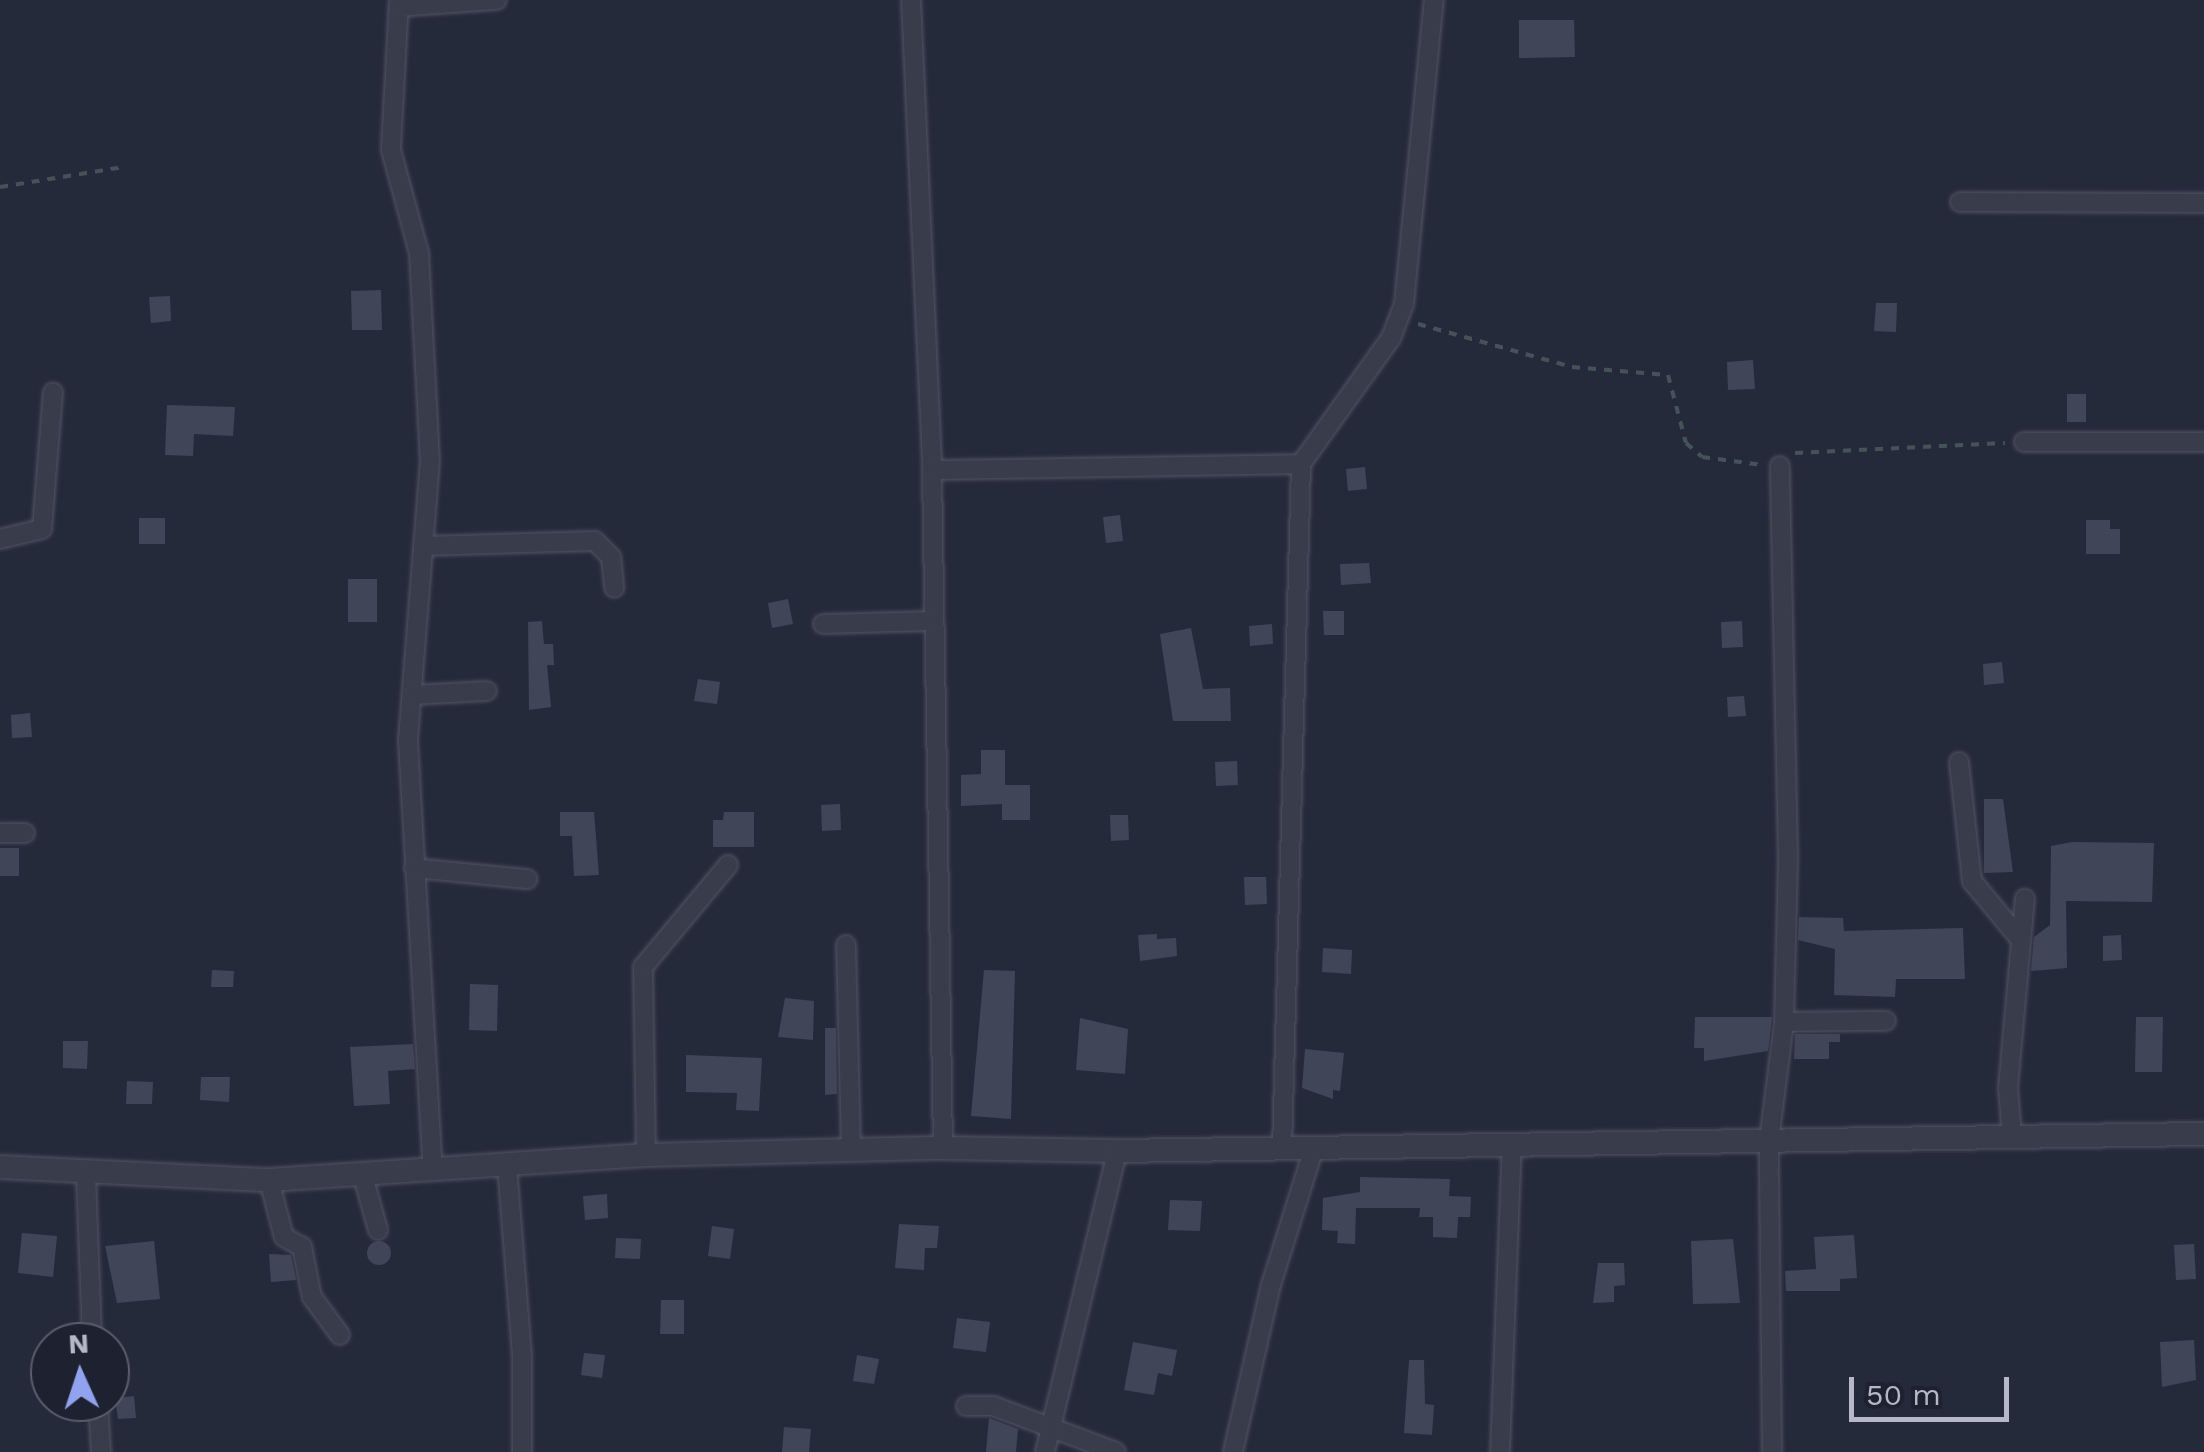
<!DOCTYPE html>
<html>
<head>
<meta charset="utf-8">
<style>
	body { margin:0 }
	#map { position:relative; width:2204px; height:1452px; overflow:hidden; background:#252a3b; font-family:"Work Sans",sans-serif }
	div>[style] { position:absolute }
	.building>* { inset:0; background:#404558 }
	.round { border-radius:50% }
	.path>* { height:4px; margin-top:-2px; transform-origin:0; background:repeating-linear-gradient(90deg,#455359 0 8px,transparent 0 16px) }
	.roads { filter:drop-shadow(0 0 2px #515563) drop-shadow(0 0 2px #515563) }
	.minor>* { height:18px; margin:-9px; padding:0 9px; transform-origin:9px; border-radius:9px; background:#393d4b }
	.tertiary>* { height:22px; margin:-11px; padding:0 11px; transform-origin:11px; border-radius:11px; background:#393d4b }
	span { translate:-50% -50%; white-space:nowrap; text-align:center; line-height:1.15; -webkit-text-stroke:9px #1e2230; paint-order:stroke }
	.north { position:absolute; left:30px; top:1322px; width:100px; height:100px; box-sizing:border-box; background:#1e2230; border:2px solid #5a5e6c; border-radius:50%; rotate:357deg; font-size:28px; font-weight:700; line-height:40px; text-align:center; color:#b5b8c7 }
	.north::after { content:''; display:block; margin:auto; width:35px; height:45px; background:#91a3ef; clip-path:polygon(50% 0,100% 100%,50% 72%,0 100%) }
	.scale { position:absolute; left:1849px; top:1377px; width:160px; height:45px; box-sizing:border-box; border:5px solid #b5b8c7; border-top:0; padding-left:12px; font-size:30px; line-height:35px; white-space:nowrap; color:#b5b8c7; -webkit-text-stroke:8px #1e2230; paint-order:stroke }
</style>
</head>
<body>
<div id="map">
	<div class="building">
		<i style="clip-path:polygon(1519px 20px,1574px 20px,1575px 57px,1519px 58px)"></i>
		<i style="clip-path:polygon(381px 290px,382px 330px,352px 330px,351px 291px)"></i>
		<i style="clip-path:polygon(170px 296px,171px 321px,151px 323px,149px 297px)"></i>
		<i style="clip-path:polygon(1876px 303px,1897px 303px,1896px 332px,1874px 331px)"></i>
		<i style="clip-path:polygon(1753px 360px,1755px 389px,1728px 390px,1727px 362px)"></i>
		<i style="clip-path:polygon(2067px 394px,2086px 394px,2086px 422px,2067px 422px)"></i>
		<i style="clip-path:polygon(167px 405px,235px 407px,233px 436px,194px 434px,193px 456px,165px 455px)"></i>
		<i style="clip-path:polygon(1365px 467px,1367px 489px,1348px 491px,1346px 469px)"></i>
		<i style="clip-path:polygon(1120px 515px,1123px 541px,1106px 543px,1103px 517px)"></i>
		<i style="clip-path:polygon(139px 518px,165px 518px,165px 544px,139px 544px)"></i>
		<i style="clip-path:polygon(2086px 520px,2110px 520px,2110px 529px,2120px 529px,2120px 554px,2086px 554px)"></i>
		<i style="clip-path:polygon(1369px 563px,1371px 583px,1341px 585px,1340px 564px)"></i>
		<i style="clip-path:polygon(348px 579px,377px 579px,377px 622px,348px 622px)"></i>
		<i style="clip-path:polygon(788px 599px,793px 624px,772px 628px,768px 603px)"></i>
		<i style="clip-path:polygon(1323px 611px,1344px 611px,1344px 635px,1324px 635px)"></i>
		<i style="clip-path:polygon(542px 621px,544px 644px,553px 644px,554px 665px,547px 665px,551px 707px,529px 710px,528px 622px)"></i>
		<i style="clip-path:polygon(1742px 621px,1743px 647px,1722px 648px,1721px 622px)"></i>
		<i style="clip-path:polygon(1272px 624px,1273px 644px,1250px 646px,1249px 626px)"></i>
		<i style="clip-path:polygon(1191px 628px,1203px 689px,1230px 688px,1231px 721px,1173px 721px,1160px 634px)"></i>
		<i style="clip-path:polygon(2002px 662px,2004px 683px,1984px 685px,1983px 664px)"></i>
		<i style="clip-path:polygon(698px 679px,720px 682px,717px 704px,694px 701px)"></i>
		<i style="clip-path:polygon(1744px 696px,1746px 716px,1728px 717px,1727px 697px)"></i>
		<i style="clip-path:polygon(30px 713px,32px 737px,12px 738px,11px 715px)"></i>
		<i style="clip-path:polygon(981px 750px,1005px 750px,1005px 785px,1030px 785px,1030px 820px,1002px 820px,1002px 804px,961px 806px,961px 775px,981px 774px)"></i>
		<i style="clip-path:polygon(1237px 761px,1238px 785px,1216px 786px,1215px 762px)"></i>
		<i style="clip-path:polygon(1984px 799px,2003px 799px,2013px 872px,1984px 873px)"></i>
		<i style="clip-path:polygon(840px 804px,841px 830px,822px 831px,821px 805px)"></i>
		<i style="clip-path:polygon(560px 812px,594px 812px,599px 875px,574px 876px,572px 836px,560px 836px)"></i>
		<i style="clip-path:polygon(724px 812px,754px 812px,754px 847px,713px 847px,713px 820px,723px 820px)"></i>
		<i style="clip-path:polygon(1110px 815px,1128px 815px,1129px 840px,1111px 841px)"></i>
		<i style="clip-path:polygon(2072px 842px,2154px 843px,2152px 902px,2066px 901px,2067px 968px,2031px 971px,2034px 937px,2050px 925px,2051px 846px)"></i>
		<i style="clip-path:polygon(0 848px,19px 848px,19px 876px,0 876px)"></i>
		<i style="clip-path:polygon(1244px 877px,1266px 877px,1267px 904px,1245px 905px)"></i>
		<i style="clip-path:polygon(1799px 917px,1843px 918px,1844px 931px,1963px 928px,1965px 979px,1896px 979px,1895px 997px,1834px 995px,1835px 949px,1798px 940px)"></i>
		<i style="clip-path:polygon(1157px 934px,1157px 939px,1176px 938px,1177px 956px,1140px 961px,1138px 935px)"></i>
		<i style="clip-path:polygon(2121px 935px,2122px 960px,2103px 961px,2103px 936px)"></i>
		<i style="clip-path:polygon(1323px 948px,1352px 950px,1351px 974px,1322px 972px)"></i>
		<i style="clip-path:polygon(212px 970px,234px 971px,233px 987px,211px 987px)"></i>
		<i style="clip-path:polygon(984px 970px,1015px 971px,1011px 1119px,971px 1116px)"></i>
		<i style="clip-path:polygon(470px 984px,498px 985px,497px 1031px,469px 1030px)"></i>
		<i style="clip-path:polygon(785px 998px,814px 1001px,813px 1040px,778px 1037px)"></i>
		<i style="clip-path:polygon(1695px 1017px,1772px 1017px,1768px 1051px,1704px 1061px,1704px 1048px,1694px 1048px)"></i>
		<i style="clip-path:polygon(2136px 1017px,2163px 1017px,2162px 1072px,2135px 1072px)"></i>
		<i style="clip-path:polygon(1080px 1018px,1128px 1029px,1125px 1074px,1076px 1070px)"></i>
		<i style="clip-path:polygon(825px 1028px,836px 1028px,837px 1094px,825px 1095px)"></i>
		<i style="clip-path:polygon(1795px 1034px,1840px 1034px,1840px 1042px,1829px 1042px,1829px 1059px,1794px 1059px)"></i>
		<i style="clip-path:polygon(63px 1041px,88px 1041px,87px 1069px,63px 1068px)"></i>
		<i style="clip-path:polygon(413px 1044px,415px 1069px,388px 1071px,390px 1104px,354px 1106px,350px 1047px)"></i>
		<i style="clip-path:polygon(1305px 1049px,1344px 1053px,1340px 1091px,1333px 1090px,1333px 1099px,1302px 1088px)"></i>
		<i style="clip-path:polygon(686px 1055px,762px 1058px,759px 1111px,736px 1110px,737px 1093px,686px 1092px)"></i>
		<i style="clip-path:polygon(201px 1077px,230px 1077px,229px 1102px,200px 1100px)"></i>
		<i style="clip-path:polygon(127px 1081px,153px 1082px,152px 1104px,126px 1104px)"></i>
		<i style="clip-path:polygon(1360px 1177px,1450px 1179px,1449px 1196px,1471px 1197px,1470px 1217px,1458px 1217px,1457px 1238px,1433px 1237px,1433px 1217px,1419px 1217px,1420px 1208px,1356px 1208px,1355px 1244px,1337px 1243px,1338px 1231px,1322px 1230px,1323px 1198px,1360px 1192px)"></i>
		<i style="clip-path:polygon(607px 1194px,608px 1218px,585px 1220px,583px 1196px)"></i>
		<i style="clip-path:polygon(1170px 1200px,1202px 1201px,1200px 1231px,1168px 1230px)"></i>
		<i style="clip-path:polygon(899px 1224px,939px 1226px,937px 1248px,925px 1248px,924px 1270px,895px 1268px)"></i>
		<i style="clip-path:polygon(712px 1226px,734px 1229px,730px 1259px,708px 1256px)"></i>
		<i style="clip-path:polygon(22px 1233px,57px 1236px,53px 1277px,18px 1273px)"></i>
		<i style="clip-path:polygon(1854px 1235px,1857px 1278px,1840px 1279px,1840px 1291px,1786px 1291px,1785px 1271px,1816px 1269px,1814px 1237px)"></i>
		<i style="clip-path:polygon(616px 1238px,641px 1239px,640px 1259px,615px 1258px)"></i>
		<i style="clip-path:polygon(1733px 1239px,1740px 1303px,1693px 1304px,1691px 1241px)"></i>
		<i style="clip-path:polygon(154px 1241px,160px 1299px,117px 1303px,105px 1246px)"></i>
		<i class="round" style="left:367px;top:1241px;width:24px;height:24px"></i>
		<i style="clip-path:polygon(2194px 1244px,2196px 1279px,2176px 1280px,2174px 1245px)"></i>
		<i style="clip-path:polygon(269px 1254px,291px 1255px,296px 1280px,271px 1282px)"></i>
		<i style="clip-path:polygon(1598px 1263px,1624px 1263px,1625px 1285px,1614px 1286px,1614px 1302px,1593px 1303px)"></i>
		<i style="clip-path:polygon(661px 1300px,684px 1300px,684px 1334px,660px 1334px)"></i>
		<i style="clip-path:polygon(957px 1318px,990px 1322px,986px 1352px,953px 1348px)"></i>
		<i style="clip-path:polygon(2194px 1340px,2196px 1380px,2162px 1387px,2160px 1342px)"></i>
		<i style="clip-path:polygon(1133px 1342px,1177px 1350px,1172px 1376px,1158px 1373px,1154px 1395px,1124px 1390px)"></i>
		<i style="clip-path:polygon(584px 1353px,605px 1355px,602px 1378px,581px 1375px)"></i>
		<i style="clip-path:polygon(857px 1355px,879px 1359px,874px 1384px,853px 1381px)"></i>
		<i style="clip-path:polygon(1409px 1360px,1424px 1360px,1425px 1404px,1434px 1405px,1432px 1435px,1404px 1433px)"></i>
		<i style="clip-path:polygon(134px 1396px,136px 1418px,118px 1419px,115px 1398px)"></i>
		<i style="clip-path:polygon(989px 1418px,1018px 1429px,1016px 1452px,986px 1452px)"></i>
		<i style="clip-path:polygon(784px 1427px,811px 1429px,809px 1452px,782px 1452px)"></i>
	</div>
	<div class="path">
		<i style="left:0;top:187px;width:125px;rotate:-9.2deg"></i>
		<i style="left:1418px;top:324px;width:160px;rotate:15.6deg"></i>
		<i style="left:1572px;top:367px;width:96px;rotate:4.8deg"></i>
		<i style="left:1668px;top:375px;width:70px;rotate:75.2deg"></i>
		<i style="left:1686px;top:443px;width:21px;rotate:41deg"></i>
		<i style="left:1702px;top:457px;width:61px;rotate:7.6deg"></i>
		<i style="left:1795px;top:453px;width:210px;rotate:-2.7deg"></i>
	</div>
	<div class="roads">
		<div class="minor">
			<i style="left:399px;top:0;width:150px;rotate:93.1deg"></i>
			<i style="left:391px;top:150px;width:107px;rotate:74.8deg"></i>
			<i style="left:419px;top:253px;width:207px;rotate:87deg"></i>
			<i style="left:430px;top:460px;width:282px;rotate:94.5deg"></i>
			<i style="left:408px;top:741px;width:429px;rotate:86.7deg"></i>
			<i style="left:911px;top:0;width:470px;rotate:87.4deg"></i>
			<i style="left:932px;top:470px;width:678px;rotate:89.07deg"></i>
			<i style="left:399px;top:7px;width:98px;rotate:-4.1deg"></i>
			<i style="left:1960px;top:202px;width:244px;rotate:0.2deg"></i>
			<i style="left:2024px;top:442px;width:180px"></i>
			<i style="left:932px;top:470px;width:369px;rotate:-0.9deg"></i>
			<i style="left:0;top:539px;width:43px;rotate:-13.4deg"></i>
			<i style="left:42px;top:529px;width:137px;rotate:-85.4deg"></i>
			<i style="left:423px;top:546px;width:172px;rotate:-1.7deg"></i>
			<i style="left:595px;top:541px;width:23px;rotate:45deg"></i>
			<i style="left:611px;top:557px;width:31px;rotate:84deg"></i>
			<i style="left:823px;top:624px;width:111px;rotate:-1.5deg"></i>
			<i style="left:412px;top:695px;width:75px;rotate:-3.1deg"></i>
			<i style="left:1959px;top:762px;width:120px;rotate:83.8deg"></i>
			<i style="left:1972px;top:881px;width:75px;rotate:50.4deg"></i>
			<i style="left:0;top:833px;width:25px"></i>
			<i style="left:414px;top:868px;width:114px;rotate:5.6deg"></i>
			<i style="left:846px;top:945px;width:206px;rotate:88.6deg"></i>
			<i style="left:1784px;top:1022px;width:102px;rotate:-0.6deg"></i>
			<i style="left:2012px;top:1136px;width:48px;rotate:-94.8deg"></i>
			<i style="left:2008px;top:1088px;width:190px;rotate:-84.9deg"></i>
			<i style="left:1282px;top:1149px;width:685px;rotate:-88.41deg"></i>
			<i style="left:1301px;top:464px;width:155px;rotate:-54.5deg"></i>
			<i style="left:1391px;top:338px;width:36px;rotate:-69deg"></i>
			<i style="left:1404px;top:304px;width:305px;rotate:-84.4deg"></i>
			<i style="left:646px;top:1155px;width:188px;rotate:-90.9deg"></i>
			<i style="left:643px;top:967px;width:133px;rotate:-50.2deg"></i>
			<i style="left:507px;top:1165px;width:192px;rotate:85.5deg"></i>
			<i style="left:522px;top:1356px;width:96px;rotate:90deg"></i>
			<i style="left:86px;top:1175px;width:167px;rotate:87.9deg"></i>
			<i style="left:363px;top:1176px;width:56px;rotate:74.5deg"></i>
			<i style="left:269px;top:1180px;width:59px;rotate:75.3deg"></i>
			<i style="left:284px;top:1237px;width:21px;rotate:29deg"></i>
			<i style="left:302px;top:1247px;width:51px;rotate:78.7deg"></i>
			<i style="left:312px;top:1297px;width:47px;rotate:53.6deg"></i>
			<i style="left:98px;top:1402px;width:50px;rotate:86.6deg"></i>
			<i style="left:966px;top:1406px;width:27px"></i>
			<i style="left:993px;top:1406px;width:131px;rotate:20.5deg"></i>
			<i style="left:1045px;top:1452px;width:309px;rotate:-76.5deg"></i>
			<i style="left:1233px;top:1452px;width:171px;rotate:-77.2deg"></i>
			<i style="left:1271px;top:1285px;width:144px;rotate:-72.6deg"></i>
			<i style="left:1500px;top:1452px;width:307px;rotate:-87.8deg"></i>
			<i style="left:1772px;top:1452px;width:311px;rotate:-90.6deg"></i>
			<i style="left:1769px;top:1141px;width:120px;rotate:-82.8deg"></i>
			<i style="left:1784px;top:1022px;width:165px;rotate:-88.6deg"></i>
			<i style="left:1788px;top:857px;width:391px;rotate:-91.2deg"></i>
		</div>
		<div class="tertiary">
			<i style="left:0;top:1167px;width:269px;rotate:2.8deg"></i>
			<i style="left:269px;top:1180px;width:378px;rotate:-3.8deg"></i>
			<i style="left:646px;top:1155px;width:297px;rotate:-1.4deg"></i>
			<i style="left:943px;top:1148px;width:174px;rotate:1deg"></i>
			<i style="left:1117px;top:1151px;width:1087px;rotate:-0.9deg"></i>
		</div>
	</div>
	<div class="north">N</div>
	<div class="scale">50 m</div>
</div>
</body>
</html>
